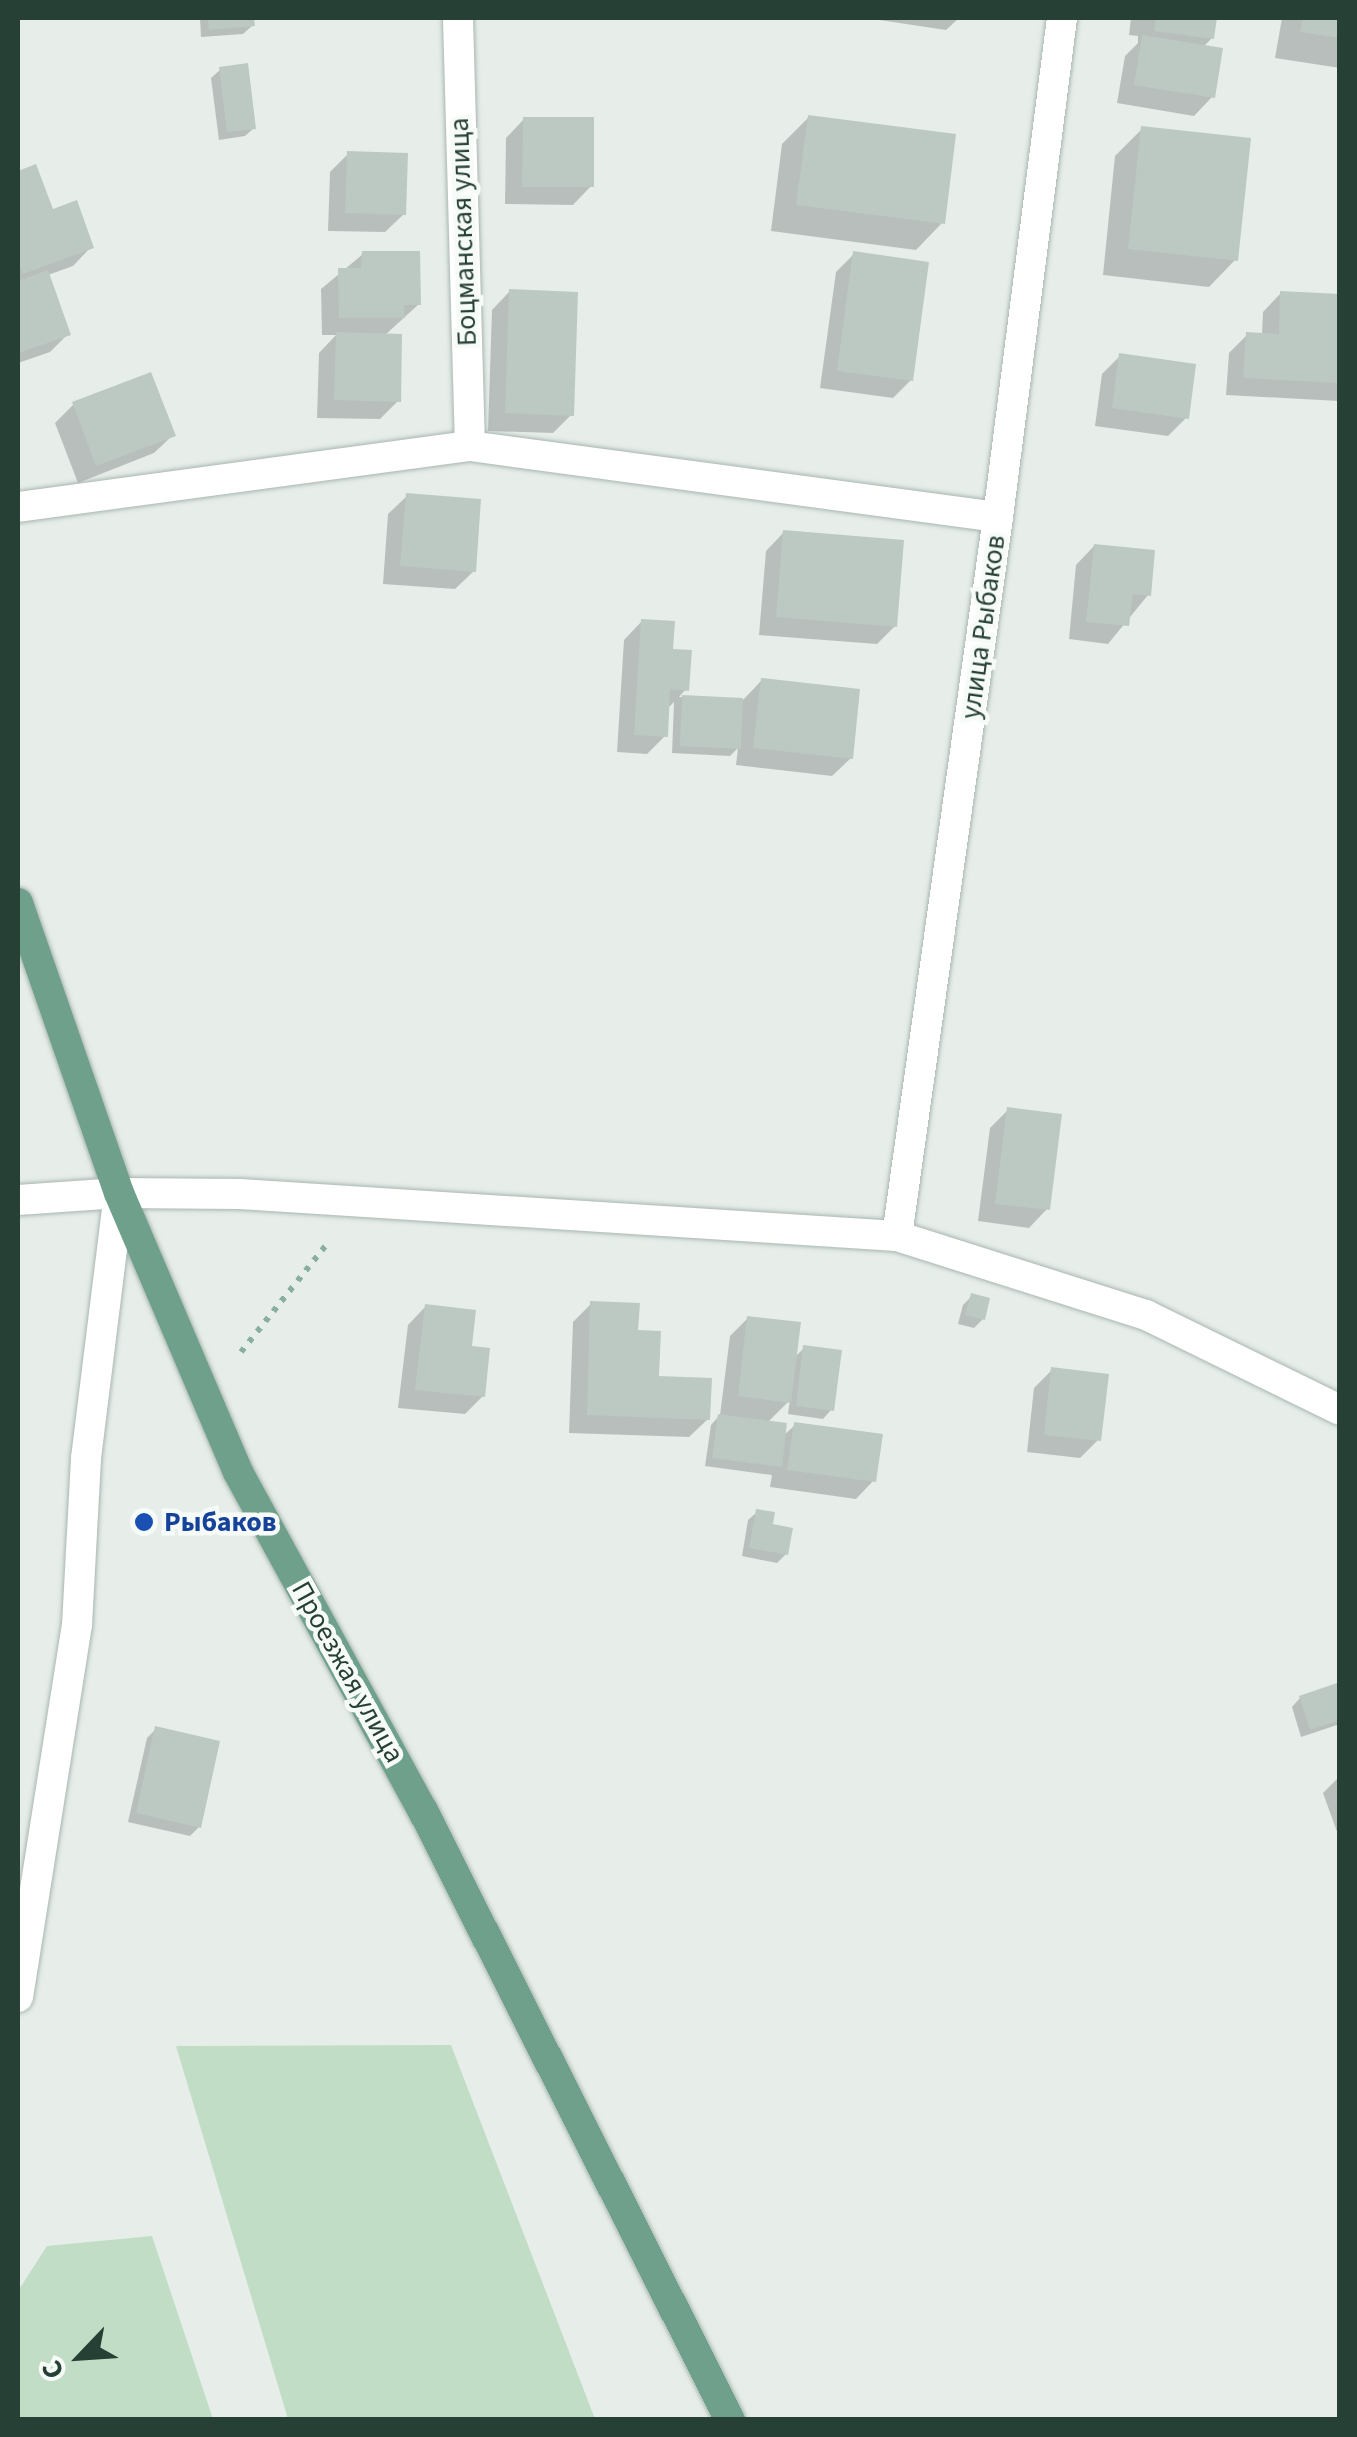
<!DOCTYPE html>
<html>
<head>
<meta charset="utf-8">
<style>
	body { margin:0 }
	#map { position:relative; width:1357px; height:2437px; overflow:hidden; background:#e7eeea; font-family:"Source Sans 3",sans-serif }
	div>[style] { position:absolute }
	.green>* { inset:0; background:#c1ddc5 }
	.shadow>* { inset:0; background:#0003 }
	.building>* { inset:0; background:#bcc9c2 }
	.path>* { height:6px; margin-top:-3px; transform-origin:0; background:repeating-linear-gradient(90deg,#89b09e 0 5px,transparent 0 13px) }
	.roads { filter:drop-shadow(0 0 2px #a9b6b0) drop-shadow(0 0 2px #a9b6b0) }
	.minor>* { height:30px; margin:-15px; padding:0 15px; transform-origin:15px; border-radius:15px; background:#fff }
	.primary>* { height:30px; margin:-15px; padding:0 15px; transform-origin:15px; border-radius:15px; background:#6ea08c }
	.dots>* { width:28px; height:28px; translate:-50% -50%; box-sizing:border-box; border:5px solid #f7fbf8; border-radius:50% }
	span { translate:-50% -50%; white-space:nowrap; text-align:center; line-height:1.15; -webkit-text-stroke:9px #f7fbf8; paint-order:stroke }
	.street-label { font-size:28px; color:#264035 }
	.transit-label { font-size:28px; color:#164399; font-weight:700 }
	.left { translate:0 -50%; text-align:left }
	.frame { position:absolute; inset:0; border:20px solid #264035; pointer-events:none }
	.north { position:absolute; left:30px; top:2307px; width:100px; height:100px; -webkit-text-stroke:8px #f7fbf8; paint-order:stroke; rotate:245deg; font-size:28px; font-weight:700; line-height:40px; text-align:center; color:#264035 }
	.north::after { content:''; display:block; margin:auto; width:35px; height:45px; background:#264035; clip-path:polygon(50% 0,100% 100%,50% 72%,0 100%) }
</style>
</head>
<body>
<div id="map">
	<div class="green">
		<i style="clip-path:polygon(451px 2045px,595px 2419px,288px 2419px,176px 2046px)"></i>
		<i style="clip-path:polygon(152px 2236px,213px 2419px,18px 2419px,18px 2291px,47px 2246px)"></i>
	</div>
	<div class="shadow">
		<i style="clip-path:polygon(200px 18px,252px 18px,252px 26px,243px 34px,201px 37px)"></i>
		<i style="clip-path:polygon(866px 18px,959px 18px,946px 30px)"></i>
		<i style="clip-path:polygon(1131px 18px,1214px 18px,1212px 38px,1203px 47px,1212px 97px,1194px 116px,1117px 103px,1125px 56px,1138px 43px,1138px 36px,1129px 35px)"></i>
		<i style="clip-path:polygon(1282px 18px,1340px 18px,1340px 68px,1275px 58px)"></i>
		<i style="clip-path:polygon(220px 70px,254px 128px,245px 136px,219px 140px,211px 78px)"></i>
		<i style="clip-path:polygon(809px 117px,942px 223px,916px 250px,771px 231px,782px 144px)"></i>
		<i style="clip-path:polygon(524px 119px,591px 186px,573px 205px,505px 204px,506px 138px)"></i>
		<i style="clip-path:polygon(1142px 129px,1235px 260px,1209px 287px,1103px 275px,1115px 156px)"></i>
		<i style="clip-path:polygon(348px 154px,404px 214px,385px 232px,328px 231px,330px 172px)"></i>
		<i style="clip-path:polygon(35px 168px,52px 213px,91px 247px,73px 266px,48px 275px,68px 334px,50px 352px,18px 363px,18px 174px)"></i>
		<i style="clip-path:polygon(363px 254px,419px 304px,384px 336px,398px 401px,380px 419px,317px 418px,319px 353px,336px 335px,322px 335px,321px 289px)"></i>
		<i style="clip-path:polygon(854px 254px,911px 380px,893px 398px,820px 388px,836px 272px)"></i>
		<i style="clip-path:polygon(510px 291px,571px 415px,553px 433px,488px 431px,492px 310px)"></i>
		<i style="clip-path:polygon(1281px 293px,1340px 297px,1339px 401px,1226px 395px,1229px 353px,1247px 335px,1262px 335px,1263px 312px)"></i>
		<i style="clip-path:polygon(1120px 356px,1186px 418px,1168px 436px,1095px 426px,1102px 374px)"></i>
		<i style="clip-path:polygon(74px 404px,173px 435px,154px 453px,78px 483px,55px 423px)"></i>
		<i style="clip-path:polygon(407px 496px,474px 571px,455px 589px,383px 584px,388px 514px)"></i>
		<i style="clip-path:polygon(784px 532px,895px 626px,877px 644px,759px 635px,766px 551px)"></i>
		<i style="clip-path:polygon(1094px 546px,1148px 595px,1108px 644px,1069px 639px,1076px 565px)"></i>
		<i style="clip-path:polygon(642px 621px,671px 651px,686px 689px,679px 697px,743px 700px,762px 680px,851px 758px,832px 776px,736px 765px,738px 748px,730px 756px,672px 753px,674px 702px,667px 709px,665px 736px,647px 754px,617px 752px,624px 640px)"></i>
		<i style="clip-path:polygon(1008px 1110px,1047px 1209px,1029px 1228px,978px 1221px,990px 1128px)"></i>
		<i style="clip-path:polygon(972px 1296px,983px 1319px,974px 1328px,958px 1324px,963px 1305px)"></i>
		<i style="clip-path:polygon(591px 1304px,636px 1333px,656px 1379px,708px 1419px,689px 1437px,569px 1433px,573px 1322px)"></i>
		<i style="clip-path:polygon(426px 1306px,470px 1348px,483px 1396px,465px 1414px,398px 1408px,408px 1325px)"></i>
		<i style="clip-path:polygon(748px 1318px,794px 1358px,804px 1348px,831px 1410px,823px 1419px,788px 1414px,790px 1400px,767px 1423px,783px 1436px,795px 1425px,874px 1480px,856px 1499px,770px 1487px,772px 1475px,705px 1466px,711px 1425px,720px 1415px,730px 1336px)"></i>
		<i style="clip-path:polygon(1052px 1370px,1098px 1440px,1080px 1458px,1027px 1452px,1034px 1388px)"></i>
		<i style="clip-path:polygon(757px 1512px,786px 1554px,777px 1563px,742px 1556px,748px 1520px)"></i>
		<i style="clip-path:polygon(1340px 1685px,1340px 1724px,1301px 1737px,1292px 1707px,1300px 1698px)"></i>
		<i style="clip-path:polygon(156px 1729px,199px 1827px,190px 1836px,128px 1822px,147px 1738px)"></i>
		<i style="clip-path:polygon(1340px 1776px,1340px 1840px,1323px 1793px)"></i>
	</div>
	<div class="building">
		<i style="clip-path:polygon(208px 18px,254px 18px,255px 26px,209px 30px)"></i>
		<i style="clip-path:polygon(1156px 18px,1217px 18px,1214px 39px,1154px 31px)"></i>
		<i style="clip-path:polygon(1303px 18px,1340px 18px,1340px 38px,1300px 32px)"></i>
		<i style="clip-path:polygon(1142px 35px,1223px 48px,1215px 98px,1134px 85px)"></i>
		<i style="clip-path:polygon(248px 63px,256px 129px,227px 132px,219px 67px)"></i>
		<i style="clip-path:polygon(808px 115px,956px 134px,945px 224px,796px 205px)"></i>
		<i style="clip-path:polygon(523px 117px,594px 117px,594px 187px,522px 187px)"></i>
		<i style="clip-path:polygon(1141px 126px,1251px 138px,1238px 261px,1128px 249px)"></i>
		<i style="clip-path:polygon(347px 151px,408px 153px,406px 215px,345px 213px)"></i>
		<i style="clip-path:polygon(36px 164px,53px 209px,77px 200px,94px 248px,23px 274px,18px 261px,18px 171px)"></i>
		<i style="clip-path:polygon(362px 251px,420px 251px,421px 305px,404px 305px,405px 318px,339px 318px,338px 268px,361px 268px)"></i>
		<i style="clip-path:polygon(853px 251px,929px 262px,913px 381px,837px 371px)"></i>
		<i style="clip-path:polygon(48px 270px,71px 335px,18px 353px,18px 281px)"></i>
		<i style="clip-path:polygon(509px 289px,578px 292px,574px 416px,505px 413px)"></i>
		<i style="clip-path:polygon(1280px 291px,1340px 294px,1340px 383px,1243px 378px,1246px 332px,1279px 334px)"></i>
		<i style="clip-path:polygon(336px 332px,402px 334px,401px 402px,334px 400px)"></i>
		<i style="clip-path:polygon(1119px 353px,1196px 364px,1189px 419px,1112px 408px)"></i>
		<i style="clip-path:polygon(151px 372px,176px 436px,96px 466px,72px 402px)"></i>
		<i style="clip-path:polygon(406px 493px,481px 499px,476px 572px,400px 566px)"></i>
		<i style="clip-path:polygon(783px 530px,904px 540px,897px 627px,776px 617px)"></i>
		<i style="clip-path:polygon(1094px 544px,1155px 550px,1151px 596px,1133px 594px,1129px 626px,1086px 622px)"></i>
		<i style="clip-path:polygon(641px 619px,675px 621px,673px 649px,692px 650px,689px 691px,670px 689px,668px 737px,634px 735px)"></i>
		<i style="clip-path:polygon(761px 678px,860px 689px,853px 759px,753px 748px)"></i>
		<i style="clip-path:polygon(682px 695px,743px 698px,741px 749px,680px 746px)"></i>
		<i style="clip-path:polygon(1007px 1107px,1062px 1114px,1050px 1210px,995px 1204px)"></i>
		<i style="clip-path:polygon(971px 1293px,990px 1298px,985px 1320px,965px 1315px)"></i>
		<i style="clip-path:polygon(590px 1301px,640px 1303px,638px 1330px,661px 1331px,659px 1376px,712px 1378px,710px 1420px,587px 1415px)"></i>
		<i style="clip-path:polygon(425px 1304px,476px 1310px,472px 1346px,490px 1348px,485px 1397px,415px 1390px)"></i>
		<i style="clip-path:polygon(747px 1316px,801px 1322px,791px 1403px,738px 1396px)"></i>
		<i style="clip-path:polygon(803px 1345px,842px 1350px,834px 1411px,796px 1406px)"></i>
		<i style="clip-path:polygon(1051px 1367px,1109px 1374px,1101px 1441px,1044px 1435px)"></i>
		<i style="clip-path:polygon(718px 1414px,787px 1423px,782px 1467px,712px 1458px)"></i>
		<i style="clip-path:polygon(794px 1422px,883px 1434px,876px 1482px,787px 1470px)"></i>
		<i style="clip-path:polygon(756px 1509px,775px 1512px,773px 1524px,793px 1528px,788px 1555px,749px 1548px)"></i>
		<i style="clip-path:polygon(1340px 1682px,1340px 1720px,1310px 1730px,1299px 1696px)"></i>
		<i style="clip-path:polygon(155px 1726px,220px 1741px,201px 1828px,136px 1813px)"></i>
	</div>
	<div class="path">
		<i style="left:241px;top:1352px;width:138px;rotate:-51.5deg"></i>
	</div>
	<div class="roads">
		<div class="minor">
			<i style="left:458px;top:18px;width:428px;rotate:88.4deg"></i>
			<i style="left:18px;top:507px;width:456px;rotate:-7.7deg"></i>
			<i style="left:470px;top:446px;width:533px;rotate:7.66deg"></i>
			<i style="left:18px;top:1200px;width:101px;rotate:-4deg"></i>
			<i style="left:119px;top:1193px;width:121px;rotate:0.5deg"></i>
			<i style="left:240px;top:1194px;width:658px;rotate:3.66deg"></i>
			<i style="left:897px;top:1236px;width:261px;rotate:17.6deg"></i>
			<i style="left:1146px;top:1315px;width:216px;rotate:26.1deg"></i>
			<i style="left:897px;top:1236px;width:726px;rotate:-82deg"></i>
			<i style="left:998px;top:517px;width:503px;rotate:-82.69deg"></i>
			<i style="left:18px;top:1997px;width:377px;rotate:-81deg"></i>
			<i style="left:77px;top:1625px;width:167px;rotate:-86.9deg"></i>
			<i style="left:86px;top:1458px;width:267px;rotate:-82.9deg"></i>
		</div>
		<div class="primary">
			<i style="left:18px;top:903px;width:307px;rotate:70.8deg"></i>
			<i style="left:119px;top:1193px;width:303px;rotate:66.9deg"></i>
			<i style="left:238px;top:1472px;width:386px;rotate:61.4deg"></i>
			<i style="left:423px;top:1811px;width:682px;rotate:63.25deg"></i>
		</div>
	</div>
	<div class="dots">
		<i style="left:144px;top:1522px;background:#1a4fb4"></i>
	</div>
	<div class="street-label">
		<span style="left:463px;top:232px;rotate:-92deg">Боцманская улица</span>
		<span style="left:983px;top:627px;rotate:-82deg">улица Рыбаков</span>
		<span style="left:348px;top:1672px;rotate:61deg">Проезжая улица</span>
	</div>
	<div class="transit-label">
		<span class="left" style="left:164px;top:1522px">Рыбаков</span>
	</div>
	<div class="frame"></div>
	<div class="north">С</div>
</div>
</body>
</html>
